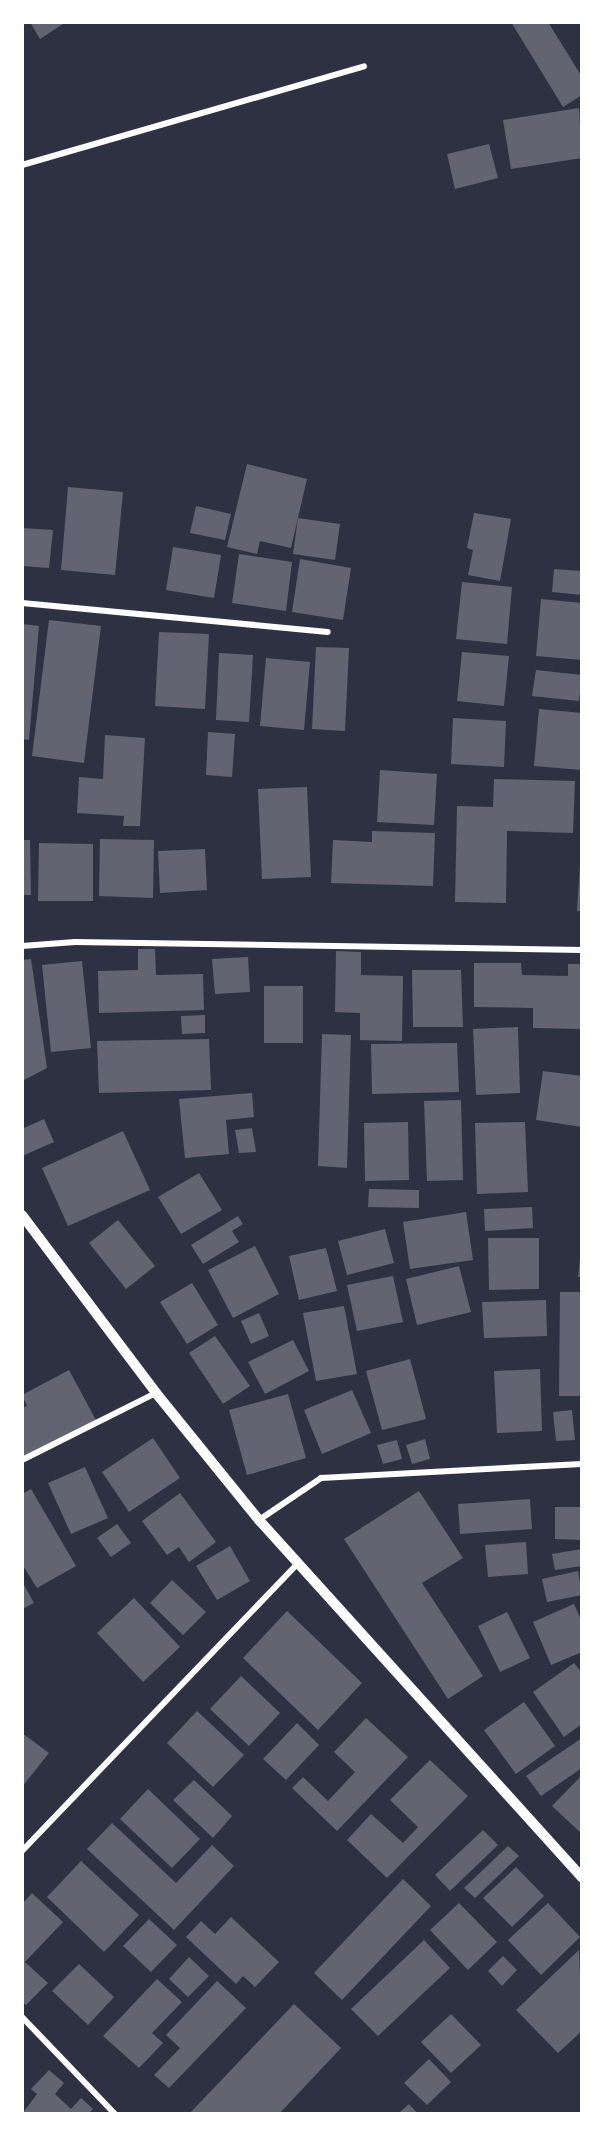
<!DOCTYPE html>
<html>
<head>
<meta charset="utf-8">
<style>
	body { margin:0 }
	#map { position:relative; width:604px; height:2136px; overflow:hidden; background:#2d3142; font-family:"PT Sans",sans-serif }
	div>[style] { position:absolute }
	.building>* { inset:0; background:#626471 }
	.minor>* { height:6px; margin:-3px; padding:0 3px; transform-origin:3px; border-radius:3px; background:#fff }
	.tertiary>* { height:10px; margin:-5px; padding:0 5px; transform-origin:5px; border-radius:5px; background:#fff }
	span { translate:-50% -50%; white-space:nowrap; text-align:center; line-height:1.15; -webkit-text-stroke:6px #fff; paint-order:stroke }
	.frame { position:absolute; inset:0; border:24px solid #fff; pointer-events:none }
</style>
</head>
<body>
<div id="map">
	<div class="building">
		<i style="clip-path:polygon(30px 22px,66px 22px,40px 39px)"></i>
		<i style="clip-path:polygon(511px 22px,548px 22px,582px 77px,582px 95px,563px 107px)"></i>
		<i style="clip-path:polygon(579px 108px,582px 158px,511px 169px,503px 120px)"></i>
		<i style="clip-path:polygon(489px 144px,498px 178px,455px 189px,447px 154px)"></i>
		<i style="clip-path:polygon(247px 464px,307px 479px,291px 548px,260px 541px,257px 554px,227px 547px)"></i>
		<i style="clip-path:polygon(68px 487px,123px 492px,115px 575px,61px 570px)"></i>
		<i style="clip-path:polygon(196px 506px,231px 514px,225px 540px,190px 533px)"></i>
		<i style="clip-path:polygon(474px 513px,511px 519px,500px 581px,468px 575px,473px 550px,467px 548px)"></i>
		<i style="clip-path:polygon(298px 518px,340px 524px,335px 560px,293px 554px)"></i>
		<i style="clip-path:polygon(22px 528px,53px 530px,49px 568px,22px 566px)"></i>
		<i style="clip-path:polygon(173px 547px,221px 555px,214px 598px,166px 590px)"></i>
		<i style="clip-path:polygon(239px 554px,292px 562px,286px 611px,232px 603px)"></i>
		<i style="clip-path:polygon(300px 559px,351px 568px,343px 620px,292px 612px)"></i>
		<i style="clip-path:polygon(554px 569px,582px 571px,582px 595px,552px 592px)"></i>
		<i style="clip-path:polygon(462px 582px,512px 587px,507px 644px,456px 639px)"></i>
		<i style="clip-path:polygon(541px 599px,582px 603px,582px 660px,536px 656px)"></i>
		<i style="clip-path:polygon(49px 620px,101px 626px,84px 763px,32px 756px)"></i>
		<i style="clip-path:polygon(22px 624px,39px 626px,29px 740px,22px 739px)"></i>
		<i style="clip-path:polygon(159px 632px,209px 634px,205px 709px,155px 706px)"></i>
		<i style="clip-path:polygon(316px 647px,349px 648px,345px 731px,312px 729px)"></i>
		<i style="clip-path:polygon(462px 652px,509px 656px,504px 706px,457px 701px)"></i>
		<i style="clip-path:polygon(219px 653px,253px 655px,249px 722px,216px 720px)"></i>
		<i style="clip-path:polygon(266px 658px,310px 662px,304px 730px,260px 726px)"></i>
		<i style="clip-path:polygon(536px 670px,582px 675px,579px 701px,532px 696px)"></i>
		<i style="clip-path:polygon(539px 709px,582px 713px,582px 770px,534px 766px)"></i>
		<i style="clip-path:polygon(453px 718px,506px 721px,504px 767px,451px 764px)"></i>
		<i style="clip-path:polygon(208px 732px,235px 734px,232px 777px,206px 775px)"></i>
		<i style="clip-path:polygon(105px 735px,145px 738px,140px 826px,123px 826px,124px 816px,77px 813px,79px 777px,103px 779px)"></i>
		<i style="clip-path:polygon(380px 770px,437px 774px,434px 825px,377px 822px)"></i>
		<i style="clip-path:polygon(494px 779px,575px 781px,573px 833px,507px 831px,506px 903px,455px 902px,457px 806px,493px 807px)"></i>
		<i style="clip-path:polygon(307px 787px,311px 877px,262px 879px,258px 789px)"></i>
		<i style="clip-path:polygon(372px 831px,435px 833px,433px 886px,331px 883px,333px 840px,372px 842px)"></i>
		<i style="clip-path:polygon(100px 839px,154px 840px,153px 898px,99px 896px)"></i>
		<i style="clip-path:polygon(22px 840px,30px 840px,31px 895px,22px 895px)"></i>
		<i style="clip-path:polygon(39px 843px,93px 844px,93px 901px,38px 901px)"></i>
		<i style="clip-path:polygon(205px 849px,207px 890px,160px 893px,158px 851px)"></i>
		<i style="clip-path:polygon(580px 864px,582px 864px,582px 911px,577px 911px)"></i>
		<i style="clip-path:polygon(138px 949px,155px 949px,156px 975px,203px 974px,204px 1010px,99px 1013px,98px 971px,138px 970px)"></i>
		<i style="clip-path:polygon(336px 951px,361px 952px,361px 975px,403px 976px,402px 1041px,360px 1040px,360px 1013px,335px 1012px)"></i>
		<i style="clip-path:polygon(248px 957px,250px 992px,215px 994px,212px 959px)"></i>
		<i style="clip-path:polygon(31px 959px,47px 1068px,22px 1081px,22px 960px)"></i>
		<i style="clip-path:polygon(82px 961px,91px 1048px,51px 1052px,42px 965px)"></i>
		<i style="clip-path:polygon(474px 963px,521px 963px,522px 975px,568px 976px,568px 964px,582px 964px,582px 1029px,533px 1028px,533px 1008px,474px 1007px)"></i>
		<i style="clip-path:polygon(412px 970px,461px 970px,463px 1027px,413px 1027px)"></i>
		<i style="clip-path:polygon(264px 986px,303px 986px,303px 1043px,264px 1043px)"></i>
		<i style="clip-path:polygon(205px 1015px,205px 1033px,182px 1034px,181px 1016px)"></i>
		<i style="clip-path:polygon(518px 1027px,520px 1093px,476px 1095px,473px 1029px)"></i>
		<i style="clip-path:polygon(322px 1034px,351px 1035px,347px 1168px,318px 1166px)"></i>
		<i style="clip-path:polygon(209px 1039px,211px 1090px,99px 1093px,97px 1041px)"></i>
		<i style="clip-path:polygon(457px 1043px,459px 1092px,372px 1094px,371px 1044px)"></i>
		<i style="clip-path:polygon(543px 1071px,582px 1076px,582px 1127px,536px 1120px)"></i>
		<i style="clip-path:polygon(252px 1093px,254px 1117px,226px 1120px,229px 1154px,185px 1158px,179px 1099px)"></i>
		<i style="clip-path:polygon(461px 1100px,463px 1180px,427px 1181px,424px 1101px)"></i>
		<i style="clip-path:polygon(44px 1119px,54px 1142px,22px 1156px,22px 1129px)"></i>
		<i style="clip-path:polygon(408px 1122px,409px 1180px,365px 1181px,364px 1123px)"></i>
		<i style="clip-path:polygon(525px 1122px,528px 1192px,477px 1194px,475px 1123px)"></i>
		<i style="clip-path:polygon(252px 1128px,256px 1152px,239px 1153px,235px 1130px)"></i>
		<i style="clip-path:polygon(123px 1131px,150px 1190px,68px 1226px,42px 1168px)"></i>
		<i style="clip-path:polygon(199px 1173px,222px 1210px,181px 1234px,158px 1197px)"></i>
		<i style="clip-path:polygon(369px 1189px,419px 1190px,419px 1208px,368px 1207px)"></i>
		<i style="clip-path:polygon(532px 1207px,533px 1228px,485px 1231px,484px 1209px)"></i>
		<i style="clip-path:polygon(466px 1212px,473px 1260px,410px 1269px,403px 1222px)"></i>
		<i style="clip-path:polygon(238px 1216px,243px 1224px,232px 1231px,239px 1242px,203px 1264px,191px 1245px)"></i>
		<i style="clip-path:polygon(118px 1220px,155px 1266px,126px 1289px,89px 1243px)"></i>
		<i style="clip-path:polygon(385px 1229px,394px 1263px,347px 1275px,338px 1241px)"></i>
		<i style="clip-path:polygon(488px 1238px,539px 1238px,539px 1289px,489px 1290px)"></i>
		<i style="clip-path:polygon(255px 1246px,279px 1294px,233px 1318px,208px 1270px)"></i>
		<i style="clip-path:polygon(326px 1248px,337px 1291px,299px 1300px,289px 1256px)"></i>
		<i style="clip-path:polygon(580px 1259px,582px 1259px,582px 1277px,578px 1277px)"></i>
		<i style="clip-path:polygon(459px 1266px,471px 1312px,417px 1325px,406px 1279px)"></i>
		<i style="clip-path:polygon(393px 1276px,403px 1322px,357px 1331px,347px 1285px)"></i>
		<i style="clip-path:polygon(192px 1283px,218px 1325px,187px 1344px,160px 1302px)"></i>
		<i style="clip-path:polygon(560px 1292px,582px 1292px,582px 1396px,559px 1396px)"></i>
		<i style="clip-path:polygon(546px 1300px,547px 1336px,484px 1338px,482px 1302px)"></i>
		<i style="clip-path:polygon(344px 1306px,357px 1374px,316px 1381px,303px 1313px)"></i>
		<i style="clip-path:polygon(259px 1313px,269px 1336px,251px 1344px,241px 1321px)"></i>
		<i style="clip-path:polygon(215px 1336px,250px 1386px,223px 1404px,189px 1353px)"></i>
		<i style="clip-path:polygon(293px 1340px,309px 1371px,265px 1394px,248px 1362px)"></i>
		<i style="clip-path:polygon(410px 1359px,426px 1419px,382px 1430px,366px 1371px)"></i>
		<i style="clip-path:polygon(540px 1369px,542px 1431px,497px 1433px,494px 1371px)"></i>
		<i style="clip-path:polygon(69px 1370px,96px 1420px,22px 1459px,22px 1408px,27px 1406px,22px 1395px)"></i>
		<i style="clip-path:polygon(352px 1390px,371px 1433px,322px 1454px,304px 1410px)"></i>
		<i style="clip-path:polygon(288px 1394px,306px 1458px,247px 1475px,229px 1410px)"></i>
		<i style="clip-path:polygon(572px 1410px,575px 1440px,556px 1441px,553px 1412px)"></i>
		<i style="clip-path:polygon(153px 1438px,180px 1478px,129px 1512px,102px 1472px)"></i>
		<i style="clip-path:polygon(425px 1439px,430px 1459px,412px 1464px,406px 1445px)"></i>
		<i style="clip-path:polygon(397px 1440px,402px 1459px,383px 1464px,377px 1445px)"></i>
		<i style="clip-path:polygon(85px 1467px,108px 1518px,71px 1534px,48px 1483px)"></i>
		<i style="clip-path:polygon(31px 1489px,76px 1566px,37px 1588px,22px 1564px,22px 1494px)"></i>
		<i style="clip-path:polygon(419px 1491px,463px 1558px,422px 1583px,483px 1676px,448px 1699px,344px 1539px)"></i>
		<i style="clip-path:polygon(180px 1493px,216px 1542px,189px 1562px,179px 1547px,167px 1555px,142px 1521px)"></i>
		<i style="clip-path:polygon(530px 1499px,532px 1529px,460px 1534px,458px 1504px)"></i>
		<i style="clip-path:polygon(555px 1507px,582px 1507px,582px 1540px,555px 1539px)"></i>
		<i style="clip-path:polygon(117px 1524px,131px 1543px,111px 1557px,97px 1538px)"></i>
		<i style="clip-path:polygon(526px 1542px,528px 1574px,488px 1577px,485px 1545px)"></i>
		<i style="clip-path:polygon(230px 1546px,250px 1581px,217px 1600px,196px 1566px)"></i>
		<i style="clip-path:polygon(582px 1549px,582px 1566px,555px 1570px,552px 1554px)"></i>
		<i style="clip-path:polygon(578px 1571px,582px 1595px,547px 1602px,542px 1579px)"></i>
		<i style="clip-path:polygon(172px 1580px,206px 1612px,183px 1635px,150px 1603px)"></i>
		<i style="clip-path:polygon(22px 1581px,34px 1603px,22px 1609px)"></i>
		<i style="clip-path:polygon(134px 1598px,180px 1647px,143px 1682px,97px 1633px)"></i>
		<i style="clip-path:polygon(574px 1604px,582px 1622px,582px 1652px,551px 1665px,533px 1622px)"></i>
		<i style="clip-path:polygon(287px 1611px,362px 1683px,318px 1730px,243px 1658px)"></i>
		<i style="clip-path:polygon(507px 1612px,530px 1658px,500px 1672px,478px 1626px)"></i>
		<i style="clip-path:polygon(574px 1663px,582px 1673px,582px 1724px,564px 1737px,533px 1692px)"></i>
		<i style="clip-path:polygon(241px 1676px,280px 1713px,249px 1746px,210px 1709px)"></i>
		<i style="clip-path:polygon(524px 1702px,555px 1746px,516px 1774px,484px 1730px)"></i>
		<i style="clip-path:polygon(197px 1711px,244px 1755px,213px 1787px,167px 1743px)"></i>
		<i style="clip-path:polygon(366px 1718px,408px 1757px,337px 1831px,292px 1788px,303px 1777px,328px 1801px,355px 1772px,334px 1752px)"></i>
		<i style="clip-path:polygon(297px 1723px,319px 1745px,286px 1780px,263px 1759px)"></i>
		<i style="clip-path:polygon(22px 1733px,49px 1753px,22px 1787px)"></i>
		<i style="clip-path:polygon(582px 1738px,582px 1768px,541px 1796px,526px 1776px)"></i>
		<i style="clip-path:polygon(430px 1760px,468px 1796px,387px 1878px,347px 1840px,371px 1814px,403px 1843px,418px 1827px,390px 1800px)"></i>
		<i style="clip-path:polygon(582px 1775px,582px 1834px,552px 1806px)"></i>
		<i style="clip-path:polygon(194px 1780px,232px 1816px,213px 1838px,173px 1800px)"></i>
		<i style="clip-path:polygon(148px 1789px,200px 1839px,172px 1868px,120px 1819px)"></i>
		<i style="clip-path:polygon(112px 1823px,176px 1883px,212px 1845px,234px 1866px,174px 1930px,87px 1849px)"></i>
		<i style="clip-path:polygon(483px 1830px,498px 1845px,450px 1891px,435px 1875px)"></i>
		<i style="clip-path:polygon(508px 1846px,519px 1856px,475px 1898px,464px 1888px)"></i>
		<i style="clip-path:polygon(81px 1861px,139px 1915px,104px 1952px,47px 1897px)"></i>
		<i style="clip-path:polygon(516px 1867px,544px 1896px,512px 1927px,483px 1898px)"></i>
		<i style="clip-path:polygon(403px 1879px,431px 1906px,342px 2000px,314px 1973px)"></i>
		<i style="clip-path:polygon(32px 1893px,63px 1922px,25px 1962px,48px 1983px,26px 2005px,22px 2002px,22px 1904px)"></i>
		<i style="clip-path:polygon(459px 1903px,497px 1942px,468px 1970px,430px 1930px)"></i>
		<i style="clip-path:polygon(548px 1903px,580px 1937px,541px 1975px,508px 1940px)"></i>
		<i style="clip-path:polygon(231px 1917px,279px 1962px,255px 1987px,243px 1976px,236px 1984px,186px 1937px,201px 1921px,215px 1934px)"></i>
		<i style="clip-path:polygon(149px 1919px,177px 1945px,151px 1972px,123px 1946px)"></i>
		<i style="clip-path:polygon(424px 1940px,450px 1968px,378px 2036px,351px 2009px)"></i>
		<i style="clip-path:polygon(579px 1950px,582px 2031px,558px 2053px,516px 2010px)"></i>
		<i style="clip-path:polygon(503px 1956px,517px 1970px,502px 1986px,488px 1971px)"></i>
		<i style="clip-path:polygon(189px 1957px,209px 1976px,188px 1997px,169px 1979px)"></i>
		<i style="clip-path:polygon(79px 1964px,114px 1997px,88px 2025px,52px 1991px)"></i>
		<i style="clip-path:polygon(157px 1979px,182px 2002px,152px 2033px,163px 2043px,139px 2068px,103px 2036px)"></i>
		<i style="clip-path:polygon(217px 1981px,246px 2008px,169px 2088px,154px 2075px,180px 2048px,166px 2035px)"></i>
		<i style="clip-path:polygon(294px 2004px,341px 2048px,279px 2114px,189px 2114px)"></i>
		<i style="clip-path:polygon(451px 2014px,481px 2045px,451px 2073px,421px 2042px)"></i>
		<i style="clip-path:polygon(429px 2059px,451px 2082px,427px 2105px,404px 2083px)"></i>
		<i style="clip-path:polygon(49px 2070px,64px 2083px,55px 2094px,71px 2109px,81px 2098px,93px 2109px,88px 2114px,22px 2114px,37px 2094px,31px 2089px)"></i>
		<i style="clip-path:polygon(409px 2104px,418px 2114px,398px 2114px)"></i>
	</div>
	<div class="minor">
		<i style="left:22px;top:165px;width:356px;rotate:-16.1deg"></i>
		<i style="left:22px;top:603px;width:307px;rotate:5.4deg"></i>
		<i style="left:22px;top:946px;width:53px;rotate:-4.3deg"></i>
		<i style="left:75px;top:942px;width:507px;rotate:0.9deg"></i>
		<i style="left:22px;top:1460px;width:150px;rotate:-26.6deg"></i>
		<i style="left:259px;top:1520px;width:75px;rotate:-34.1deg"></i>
		<i style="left:321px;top:1478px;width:261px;rotate:-3.1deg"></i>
		<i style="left:22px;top:1851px;width:397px;rotate:-46.2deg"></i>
		<i style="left:22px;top:2017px;width:134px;rotate:46.2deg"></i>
	</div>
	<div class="tertiary">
		<i style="left:22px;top:1215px;width:223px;rotate:53deg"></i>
		<i style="left:156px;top:1393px;width:164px;rotate:51deg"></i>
		<i style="left:259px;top:1520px;width:482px;rotate:47.9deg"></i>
	</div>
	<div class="frame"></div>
</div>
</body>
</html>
